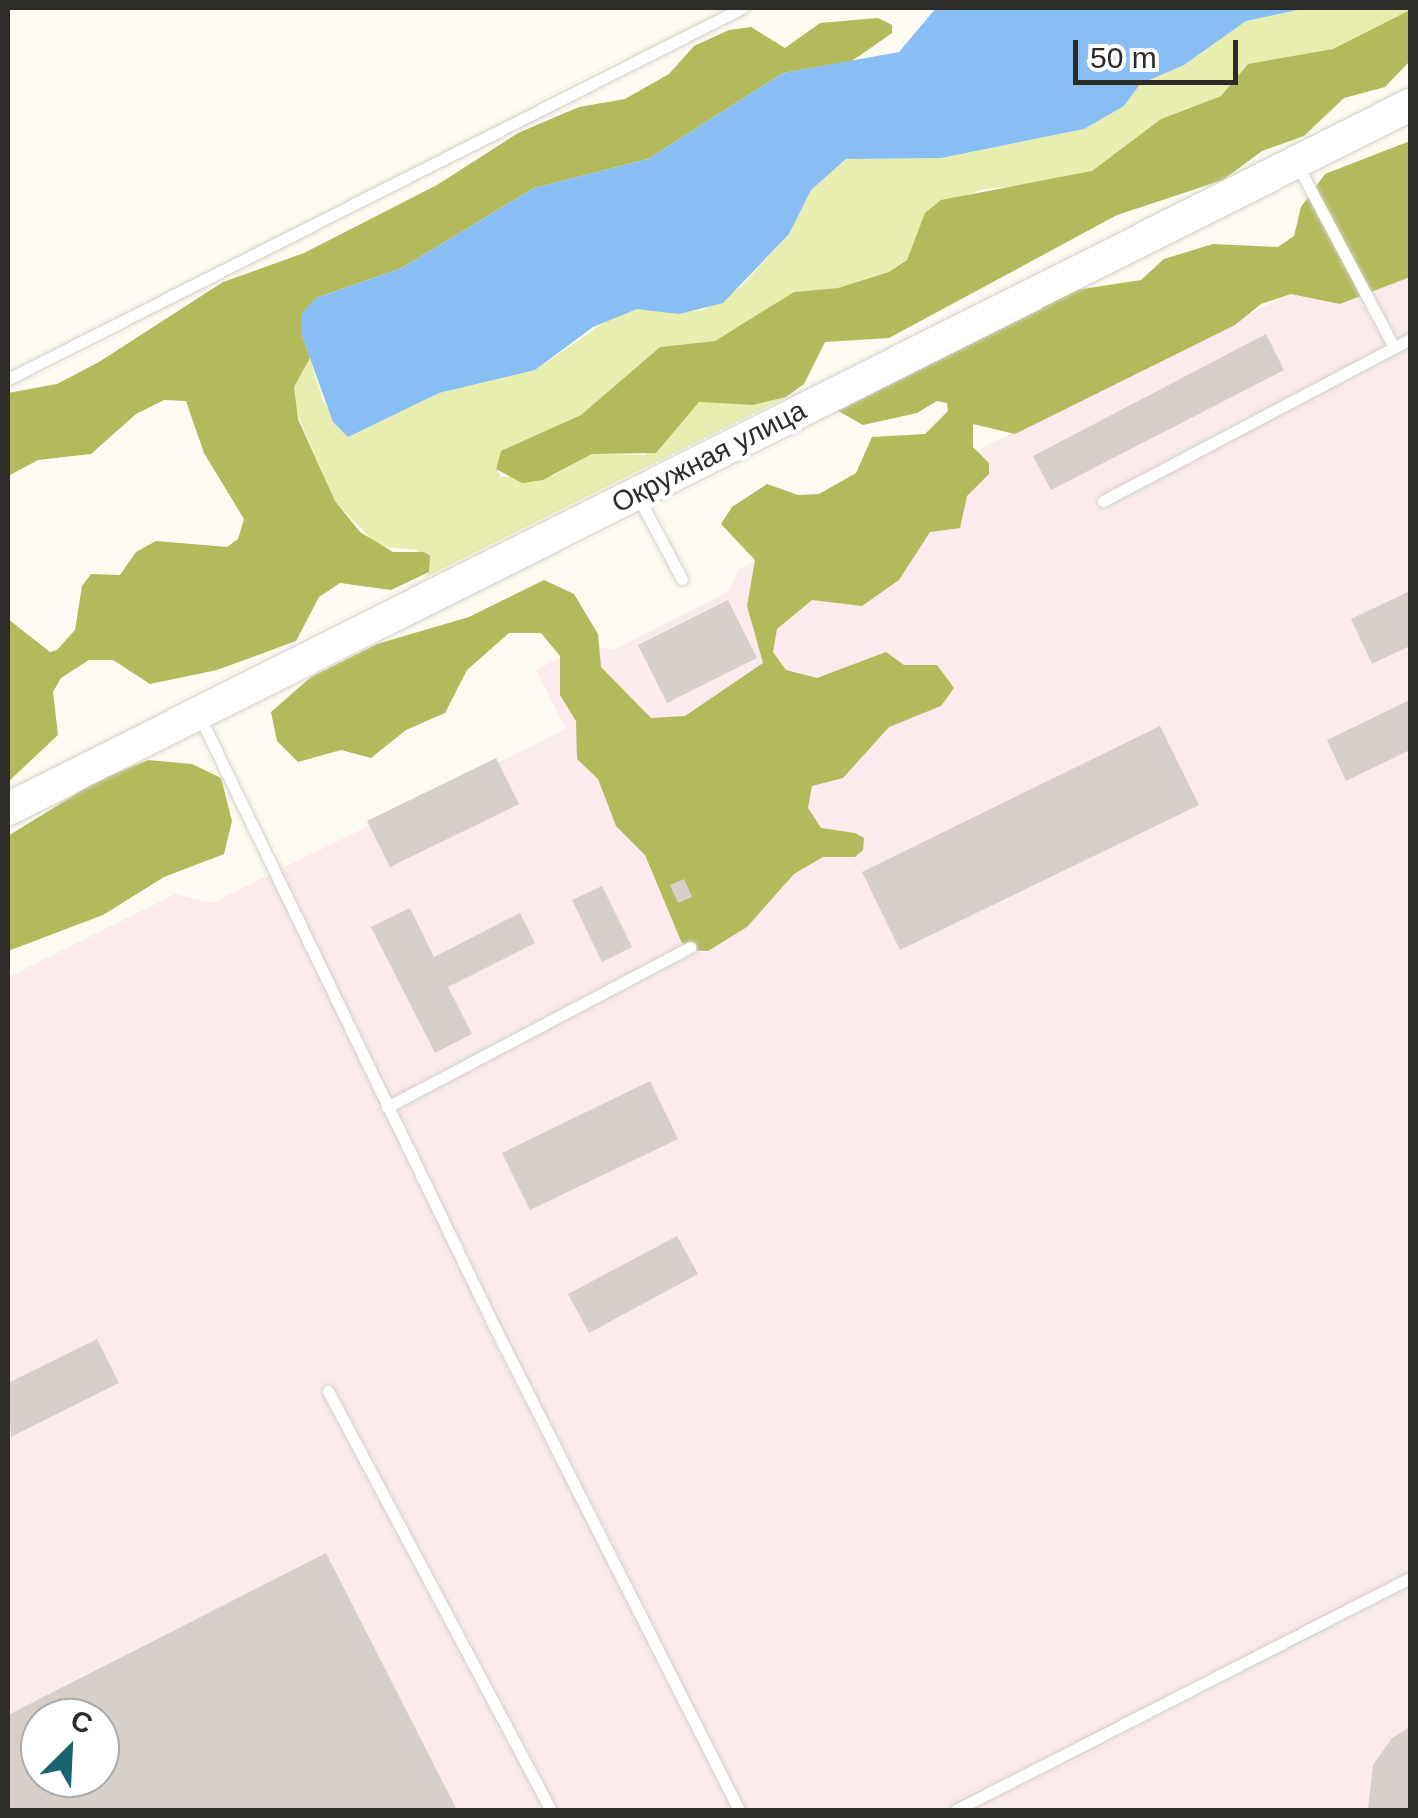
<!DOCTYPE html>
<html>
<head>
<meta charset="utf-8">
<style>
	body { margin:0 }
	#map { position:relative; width:1418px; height:1818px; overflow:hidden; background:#fcfaf1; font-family:Arial,sans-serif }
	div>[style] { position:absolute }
	.industrial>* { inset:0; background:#fbebed }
	.green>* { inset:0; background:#e8eeaf }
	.forest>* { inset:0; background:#b3ba5b }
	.water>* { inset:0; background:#89bef4 }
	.building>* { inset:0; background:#d7cfca }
	.roads { filter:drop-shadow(0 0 2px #d3d1c9) drop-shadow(0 0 2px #d3d1c9) }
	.lane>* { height:11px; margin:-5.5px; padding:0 5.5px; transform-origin:5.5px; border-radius:5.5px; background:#fff }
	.secondary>* { height:32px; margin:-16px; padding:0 16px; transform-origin:16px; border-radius:16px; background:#fff }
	span { translate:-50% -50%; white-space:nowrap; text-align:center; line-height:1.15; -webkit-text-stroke:8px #fff; paint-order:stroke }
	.street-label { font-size:28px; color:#2d2c29 }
	.frame { position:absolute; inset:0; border:10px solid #2d2c29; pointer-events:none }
	.north { position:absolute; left:20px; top:1698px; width:100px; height:100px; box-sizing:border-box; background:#fff; border:2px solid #ababa9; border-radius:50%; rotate:24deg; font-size:28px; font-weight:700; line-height:40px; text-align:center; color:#2d2c29 }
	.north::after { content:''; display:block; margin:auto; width:35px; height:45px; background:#18646f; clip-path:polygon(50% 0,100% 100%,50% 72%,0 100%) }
	.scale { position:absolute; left:1073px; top:40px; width:165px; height:45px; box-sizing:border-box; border:5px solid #2d2c29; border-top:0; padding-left:12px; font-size:30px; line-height:35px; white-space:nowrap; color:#2d2c29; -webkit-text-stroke:8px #fff; paint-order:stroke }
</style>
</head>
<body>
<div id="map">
	<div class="industrial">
		<i style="clip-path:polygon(evenodd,1410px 234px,1410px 1810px,8px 1810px,8px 977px,175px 894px,212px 903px,566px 729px,536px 670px,585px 645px,614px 650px,729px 591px,738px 570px,1410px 234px,40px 1718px,100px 1718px,100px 1778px,40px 1778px,40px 1718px)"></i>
	</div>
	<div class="green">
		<i style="clip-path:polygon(1307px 8px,1410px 10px,1333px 49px,1248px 64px,1221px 96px,1161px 119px,1092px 171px,1060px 182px,984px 189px,933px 206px,907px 260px,889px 272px,838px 288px,794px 292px,715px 341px,660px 347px,581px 415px,501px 451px,496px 469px,501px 477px,553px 476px,592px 454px,645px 455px,699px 402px,753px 405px,786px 397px,424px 578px,429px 572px,417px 550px,378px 546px,335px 501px,296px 411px,294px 387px,310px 358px,323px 401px,349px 436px,439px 393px,535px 370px,614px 316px,637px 309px,702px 311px,741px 287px,789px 234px,811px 190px,846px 159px,941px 158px,1084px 129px,1124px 106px,1139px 84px,1184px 65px,1246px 21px)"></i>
	</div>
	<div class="forest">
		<i style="clip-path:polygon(1410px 10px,1410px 61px,1385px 87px,1344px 98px,1304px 136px,1262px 151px,1223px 180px,1117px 215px,889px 338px,825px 342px,804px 384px,786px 397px,753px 405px,699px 402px,656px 453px,592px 454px,543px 480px,522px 483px,496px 469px,501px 451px,581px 415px,660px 347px,715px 341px,794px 292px,838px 288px,889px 272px,907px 260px,925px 213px,941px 200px,1092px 171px,1161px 119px,1221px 96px,1248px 64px,1333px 49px)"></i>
		<i style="clip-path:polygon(878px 18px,892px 25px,892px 33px,852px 61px,783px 73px,648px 159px,534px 188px,402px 268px,316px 298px,302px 336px,310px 358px,294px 387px,298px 419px,335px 501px,360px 532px,393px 552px,424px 552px,430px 556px,429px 572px,391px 590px,340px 583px,319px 597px,296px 641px,217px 670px,150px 684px,113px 660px,89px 660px,61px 678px,53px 692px,58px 735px,8px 782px,8px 619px,50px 652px,57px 650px,75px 630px,82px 586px,91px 574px,120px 575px,136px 552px,156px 541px,227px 547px,238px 539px,244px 519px,204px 453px,186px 401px,164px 400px,136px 414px,91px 454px,38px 460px,8px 476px,8px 393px,57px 384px,99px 362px,223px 282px,304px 253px,437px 185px,518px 133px,579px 107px,625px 99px,669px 74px,694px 46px,729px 30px,751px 27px,785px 48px,820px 23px)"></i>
		<i style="clip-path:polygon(1410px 141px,1410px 277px,1340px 304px,1291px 294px,1261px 304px,1235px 325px,1015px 434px,973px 424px,973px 447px,989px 463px,989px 474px,967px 496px,960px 528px,930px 532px,899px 580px,862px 606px,812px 600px,777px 629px,773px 652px,786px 670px,817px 678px,886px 652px,904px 665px,937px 665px,954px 688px,941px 706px,889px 727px,843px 778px,812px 786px,808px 808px,821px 828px,855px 833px,864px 838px,863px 850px,855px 857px,823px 857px,794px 874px,747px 927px,708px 951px,688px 950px,681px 941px,645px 855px,616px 826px,598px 779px,577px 759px,576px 721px,560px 695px,560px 656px,541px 633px,509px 633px,467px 670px,445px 713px,406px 730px,371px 758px,341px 750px,298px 762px,277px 741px,271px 712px,311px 677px,377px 644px,469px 617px,544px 580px,574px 594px,598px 634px,601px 667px,651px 718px,685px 716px,763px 663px,747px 606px,755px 560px,721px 524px,732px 507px,767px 484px,798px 495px,819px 494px,856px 473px,872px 437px,925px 434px,948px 411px,947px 403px,937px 401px,917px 413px,863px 425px,838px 411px,1076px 290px,1141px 280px,1164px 259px,1213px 244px,1278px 247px,1294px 236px,1301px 207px,1325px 174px)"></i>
		<i style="clip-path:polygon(148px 760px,192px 764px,221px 778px,232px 821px,224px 854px,164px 877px,103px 915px,8px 951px,8px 836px,97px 781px)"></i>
	</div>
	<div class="water">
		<i style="clip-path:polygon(936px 8px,1307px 8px,1246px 21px,1184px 65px,1140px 84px,1124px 106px,1084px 129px,941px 158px,846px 159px,811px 190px,789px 234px,723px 303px,679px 314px,637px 309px,593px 327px,535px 370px,439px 393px,348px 437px,333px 422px,302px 336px,301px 314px,316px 298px,402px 268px,534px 188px,648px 159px,783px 73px,899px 52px)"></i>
	</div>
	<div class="building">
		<i style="clip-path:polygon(1266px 334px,1284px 370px,1051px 490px,1033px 456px)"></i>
		<i style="clip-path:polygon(1410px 591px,1410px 646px,1372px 664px,1351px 619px)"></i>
		<i style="clip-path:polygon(728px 600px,757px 658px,667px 703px,638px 645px)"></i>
		<i style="clip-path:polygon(1410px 700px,1410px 750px,1346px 781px,1327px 740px)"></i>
		<i style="clip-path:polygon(1160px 726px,1199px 805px,900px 950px,862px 872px)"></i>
		<i style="clip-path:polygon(496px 758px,519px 804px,390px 867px,367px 821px)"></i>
		<i style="clip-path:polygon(684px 879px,692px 897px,678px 903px,670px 885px)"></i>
		<i style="clip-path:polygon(602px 886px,632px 947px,602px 962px,572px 900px)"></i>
		<i style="clip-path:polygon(410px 908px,434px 957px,520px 913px,535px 943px,448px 987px,472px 1034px,435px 1053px,371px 927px)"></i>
		<i style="clip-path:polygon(650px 1081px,678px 1139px,530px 1210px,502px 1153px)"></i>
		<i style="clip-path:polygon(677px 1236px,698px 1274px,589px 1333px,568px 1294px)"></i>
		<i style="clip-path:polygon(97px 1339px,119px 1383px,11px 1437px,8px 1383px)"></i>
		<i style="clip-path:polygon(evenodd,326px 1553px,457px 1810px,8px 1810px,8px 1715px,326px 1553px,40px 1718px,100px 1718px,100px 1778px,40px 1778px,40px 1718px)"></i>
		<i style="clip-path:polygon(1410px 1727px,1410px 1810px,1368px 1810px,1373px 1765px,1392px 1738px)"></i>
	</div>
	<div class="roads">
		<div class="lane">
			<i style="left:1298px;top:166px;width:205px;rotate:62.1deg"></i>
			<i style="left:8px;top:379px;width:822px;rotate:-26.81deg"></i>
			<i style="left:638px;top:497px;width:93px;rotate:61.8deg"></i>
			<i style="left:1103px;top:501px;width:347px;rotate:-27.8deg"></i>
			<i style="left:200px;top:717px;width:678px;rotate:64.23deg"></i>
			<i style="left:495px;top:1328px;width:540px;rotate:63.15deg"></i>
			<i style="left:387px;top:1107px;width:343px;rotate:-27.8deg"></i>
			<i style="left:328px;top:1391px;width:475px;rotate:62deg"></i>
			<i style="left:956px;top:1810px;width:510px;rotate:-27.07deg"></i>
		</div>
		<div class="secondary">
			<i style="left:8px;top:809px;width:1569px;rotate:-26.66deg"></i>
		</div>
	</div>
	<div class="street-label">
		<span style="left:709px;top:457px;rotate:-27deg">Окружная улица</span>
	</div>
	<div class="frame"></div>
	<div class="north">С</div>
	<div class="scale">50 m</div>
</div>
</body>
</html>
